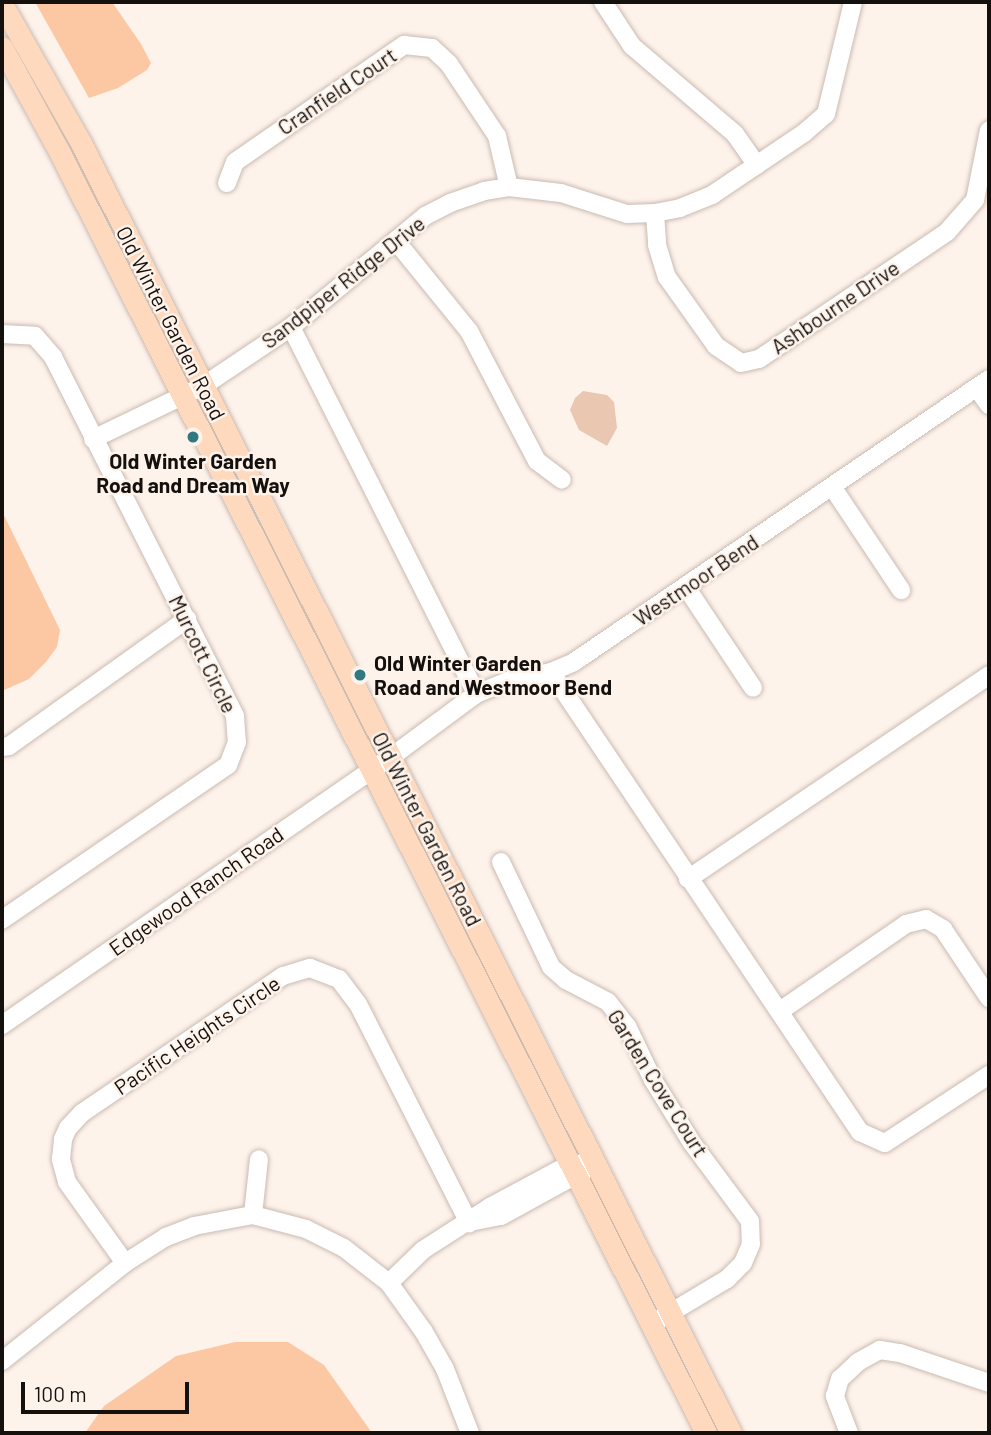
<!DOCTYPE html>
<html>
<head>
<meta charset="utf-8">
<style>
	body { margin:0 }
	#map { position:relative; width:991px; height:1435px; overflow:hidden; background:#fef3eb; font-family:Barlow,sans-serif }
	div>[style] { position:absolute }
	.green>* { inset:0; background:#e9c7b1 }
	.water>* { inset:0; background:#fcc7a3 }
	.roads { filter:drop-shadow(0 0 2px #c9bbb2) drop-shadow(0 0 2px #c9bbb2) }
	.minor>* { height:18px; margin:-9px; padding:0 9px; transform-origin:9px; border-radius:9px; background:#fff }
	.major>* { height:21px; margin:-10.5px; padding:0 10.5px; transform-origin:10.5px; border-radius:10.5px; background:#fed9be }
	.dots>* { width:19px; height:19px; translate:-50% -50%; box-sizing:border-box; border:4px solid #fef3eb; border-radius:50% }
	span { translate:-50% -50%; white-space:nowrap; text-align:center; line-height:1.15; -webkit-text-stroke:5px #fef3eb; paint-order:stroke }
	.street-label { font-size:21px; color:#14100d }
	.poi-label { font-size:21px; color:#14100d; font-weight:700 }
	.left { translate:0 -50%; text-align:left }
	.frame { position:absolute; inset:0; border:4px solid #14100d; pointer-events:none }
	.scale { position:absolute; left:21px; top:1382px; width:168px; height:32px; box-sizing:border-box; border:4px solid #14100d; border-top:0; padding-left:9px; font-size:21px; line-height:24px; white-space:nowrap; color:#14100d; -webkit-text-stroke:5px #fef3eb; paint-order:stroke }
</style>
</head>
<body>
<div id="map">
	<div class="green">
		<i style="clip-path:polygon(583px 391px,607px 395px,614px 402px,617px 428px,607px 446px,579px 430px,570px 410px,575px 398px)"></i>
	</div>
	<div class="water">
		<i style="clip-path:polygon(35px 2px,112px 2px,141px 44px,151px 63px,147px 70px,118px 88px,89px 98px)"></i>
		<i style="clip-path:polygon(2px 511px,60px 630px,57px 647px,46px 662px,29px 679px,2px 691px)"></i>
		<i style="clip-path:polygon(235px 1342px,288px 1342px,324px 1365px,372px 1433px,85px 1433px,104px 1406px,176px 1356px)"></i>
	</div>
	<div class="roads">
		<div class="minor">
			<i style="left:603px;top:2px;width:53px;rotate:56.6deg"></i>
			<i style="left:632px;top:46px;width:135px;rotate:40.5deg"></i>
			<i style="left:735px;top:134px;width:38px;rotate:55deg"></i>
			<i style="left:227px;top:183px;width:22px;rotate:-69deg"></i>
			<i style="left:235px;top:162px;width:206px;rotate:-34.7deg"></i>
			<i style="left:404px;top:45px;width:28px;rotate:6deg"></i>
			<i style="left:432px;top:48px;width:23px;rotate:43deg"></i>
			<i style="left:449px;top:64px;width:87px;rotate:56.3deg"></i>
			<i style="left:497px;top:136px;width:52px;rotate:76.8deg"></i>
			<i style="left:655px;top:213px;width:32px;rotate:86deg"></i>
			<i style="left:657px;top:245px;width:34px;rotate:73deg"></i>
			<i style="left:667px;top:277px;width:85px;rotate:54.6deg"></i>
			<i style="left:716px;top:346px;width:30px;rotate:34deg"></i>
			<i style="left:741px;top:363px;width:18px;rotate:-13deg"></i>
			<i style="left:759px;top:359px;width:227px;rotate:-34deg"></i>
			<i style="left:947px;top:232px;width:43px;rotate:-48.8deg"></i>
			<i style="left:975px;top:200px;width:71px;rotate:-78.7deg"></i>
			<i style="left:396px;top:241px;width:116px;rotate:51deg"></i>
			<i style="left:469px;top:331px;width:147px;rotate:62.4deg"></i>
			<i style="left:537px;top:461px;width:31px;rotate:37deg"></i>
			<i style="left:291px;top:327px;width:411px;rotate:63.2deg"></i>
			<i style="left:2px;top:334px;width:33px;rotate:3deg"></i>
			<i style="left:35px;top:336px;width:28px;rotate:49deg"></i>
			<i style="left:53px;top:357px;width:402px;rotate:63.1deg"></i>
			<i style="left:235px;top:716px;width:26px;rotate:86deg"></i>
			<i style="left:237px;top:742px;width:25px;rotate:111deg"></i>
			<i style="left:228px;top:765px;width:274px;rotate:145.6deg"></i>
			<i style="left:977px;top:388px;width:21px;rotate:55deg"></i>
			<i style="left:93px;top:439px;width:122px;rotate:-25.7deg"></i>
			<i style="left:203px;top:386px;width:106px;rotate:-33.8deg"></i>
			<i style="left:291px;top:327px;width:174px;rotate:-39.6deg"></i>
			<i style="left:425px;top:216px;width:28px;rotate:-27deg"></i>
			<i style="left:450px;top:203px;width:36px;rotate:-19deg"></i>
			<i style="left:484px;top:191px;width:25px;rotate:-9deg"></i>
			<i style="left:509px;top:187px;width:52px;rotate:6.6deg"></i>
			<i style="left:561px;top:193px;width:69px;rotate:17.7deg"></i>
			<i style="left:627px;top:214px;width:28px;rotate:-2deg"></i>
			<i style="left:655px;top:213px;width:25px;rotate:-11deg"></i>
			<i style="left:680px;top:208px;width:35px;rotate:-22deg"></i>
			<i style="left:712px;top:195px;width:111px;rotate:-34deg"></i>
			<i style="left:804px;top:133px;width:29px;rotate:-41deg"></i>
			<i style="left:826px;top:114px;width:115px;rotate:-76.4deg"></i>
			<i style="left:833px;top:488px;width:123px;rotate:56.3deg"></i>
			<i style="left:686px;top:587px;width:121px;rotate:56.4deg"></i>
			<i style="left:551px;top:672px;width:554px;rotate:56.11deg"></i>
			<i style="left:860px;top:1132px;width:27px;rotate:24deg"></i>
			<i style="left:885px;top:1143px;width:124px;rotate:-33.2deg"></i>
			<i style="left:2px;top:747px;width:7px;rotate:-8deg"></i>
			<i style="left:9px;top:746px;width:219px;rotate:-35.5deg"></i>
			<i style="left:501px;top:862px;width:116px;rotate:64.5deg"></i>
			<i style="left:551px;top:967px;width:20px;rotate:41deg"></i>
			<i style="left:566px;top:980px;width:47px;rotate:27.6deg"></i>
			<i style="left:608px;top:1002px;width:31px;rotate:52deg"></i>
			<i style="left:627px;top:1026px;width:60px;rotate:64.3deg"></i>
			<i style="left:653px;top:1080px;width:74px;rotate:58.2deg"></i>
			<i style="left:692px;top:1143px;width:97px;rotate:53.4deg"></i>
			<i style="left:750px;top:1221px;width:23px;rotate:88deg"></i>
			<i style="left:751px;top:1244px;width:21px;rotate:113deg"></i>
			<i style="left:743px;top:1263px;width:23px;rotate:135deg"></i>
			<i style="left:727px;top:1279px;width:78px;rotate:149.2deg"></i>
			<i style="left:688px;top:879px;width:364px;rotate:-34.1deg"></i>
			<i style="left:780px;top:1011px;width:153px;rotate:-34.6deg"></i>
			<i style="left:906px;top:924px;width:21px;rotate:-14deg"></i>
			<i style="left:926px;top:919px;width:20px;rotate:30deg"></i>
			<i style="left:943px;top:929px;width:83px;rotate:56.3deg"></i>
			<i style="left:2px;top:1025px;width:472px;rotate:-34.6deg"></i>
			<i style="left:391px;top:757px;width:106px;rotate:-36.5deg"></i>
			<i style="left:476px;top:694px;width:37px;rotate:-22deg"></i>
			<i style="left:510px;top:680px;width:42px;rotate:-11deg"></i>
			<i style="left:551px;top:672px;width:25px;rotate:-23deg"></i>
			<i style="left:574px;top:662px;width:502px;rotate:-34.29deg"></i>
			<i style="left:253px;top:1215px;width:56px;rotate:-83.9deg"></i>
			<i style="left:475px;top:1221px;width:26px;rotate:-11deg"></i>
			<i style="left:501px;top:1216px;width:96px;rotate:-28.7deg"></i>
			<i style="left:125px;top:1263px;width:100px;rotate:-125.6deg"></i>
			<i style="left:67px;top:1182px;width:24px;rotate:-105deg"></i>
			<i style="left:61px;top:1159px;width:20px;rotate:-84deg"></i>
			<i style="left:63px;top:1139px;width:12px;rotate:-66deg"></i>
			<i style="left:68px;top:1128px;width:21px;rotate:-47deg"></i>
			<i style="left:82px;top:1113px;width:243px;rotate:-34.3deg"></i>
			<i style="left:283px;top:976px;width:28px;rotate:-17deg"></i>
			<i style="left:310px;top:968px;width:31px;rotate:21deg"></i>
			<i style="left:339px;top:979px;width:31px;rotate:53deg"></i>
			<i style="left:358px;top:1004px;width:246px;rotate:63.1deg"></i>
			<i style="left:389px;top:1283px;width:47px;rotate:-44.1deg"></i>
			<i style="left:423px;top:1250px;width:80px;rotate:-32.7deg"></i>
			<i style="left:490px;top:1207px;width:91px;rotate:-28.3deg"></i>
			<i style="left:570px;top:1164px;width:23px;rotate:-2deg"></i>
			<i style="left:2px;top:1361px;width:157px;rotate:-38.5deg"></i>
			<i style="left:125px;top:1263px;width:49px;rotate:-32.4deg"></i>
			<i style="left:166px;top:1237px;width:30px;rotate:-21deg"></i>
			<i style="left:194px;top:1226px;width:60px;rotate:-10.6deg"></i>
			<i style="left:253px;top:1215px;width:55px;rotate:14.8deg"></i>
			<i style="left:306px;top:1229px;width:42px;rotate:26.6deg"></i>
			<i style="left:344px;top:1248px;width:57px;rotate:37.9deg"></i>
			<i style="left:389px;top:1283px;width:60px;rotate:54.5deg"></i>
			<i style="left:424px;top:1332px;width:43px;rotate:60.4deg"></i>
			<i style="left:445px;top:1369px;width:69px;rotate:68.7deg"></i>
			<i style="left:849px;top:1433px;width:40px;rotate:-111deg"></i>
			<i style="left:835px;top:1396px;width:18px;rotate:-74deg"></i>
			<i style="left:840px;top:1379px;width:25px;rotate:-43deg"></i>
			<i style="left:858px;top:1362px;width:25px;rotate:-29deg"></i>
			<i style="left:880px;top:1350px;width:20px;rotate:9deg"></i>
			<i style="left:900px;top:1353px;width:94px;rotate:18.6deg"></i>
		</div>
		<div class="major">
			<i style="left:2px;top:4px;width:160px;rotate:60.4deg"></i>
			<i style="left:81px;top:143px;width:1445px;rotate:63.26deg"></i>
			<i style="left:2px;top:47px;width:121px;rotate:61.3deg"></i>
			<i style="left:60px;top:153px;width:1434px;rotate:63.22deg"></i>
		</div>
	</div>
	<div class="dots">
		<i style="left:193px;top:437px;background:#317981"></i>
		<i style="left:360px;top:675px;background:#317981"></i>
	</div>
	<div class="street-label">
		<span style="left:337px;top:91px;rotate:-34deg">Cranfield Court</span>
		<span style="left:343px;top:282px;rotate:-38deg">Sandpiper Ridge Drive</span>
		<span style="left:835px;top:307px;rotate:-34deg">Ashbourne Drive</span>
		<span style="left:171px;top:323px;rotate:63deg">Old Winter Garden Road</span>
		<span style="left:696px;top:580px;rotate:-34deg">Westmoor Bend</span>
		<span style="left:203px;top:654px;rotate:64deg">Murcott Circle</span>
		<span style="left:427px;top:829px;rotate:63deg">Old Winter Garden Road</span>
		<span style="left:196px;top:891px;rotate:-35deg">Edgewood Ranch Road</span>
		<span style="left:197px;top:1035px;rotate:-34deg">Pacific Heights Circle</span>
		<span style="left:658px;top:1083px;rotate:58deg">Garden Cove Court</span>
	</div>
	<div class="poi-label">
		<span style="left:193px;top:473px">Old Winter Garden<br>Road and Dream Way</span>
		<span class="left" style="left:374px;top:675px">Old Winter Garden<br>Road and Westmoor Bend</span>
	</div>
	<div class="frame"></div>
	<div class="scale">100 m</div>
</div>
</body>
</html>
